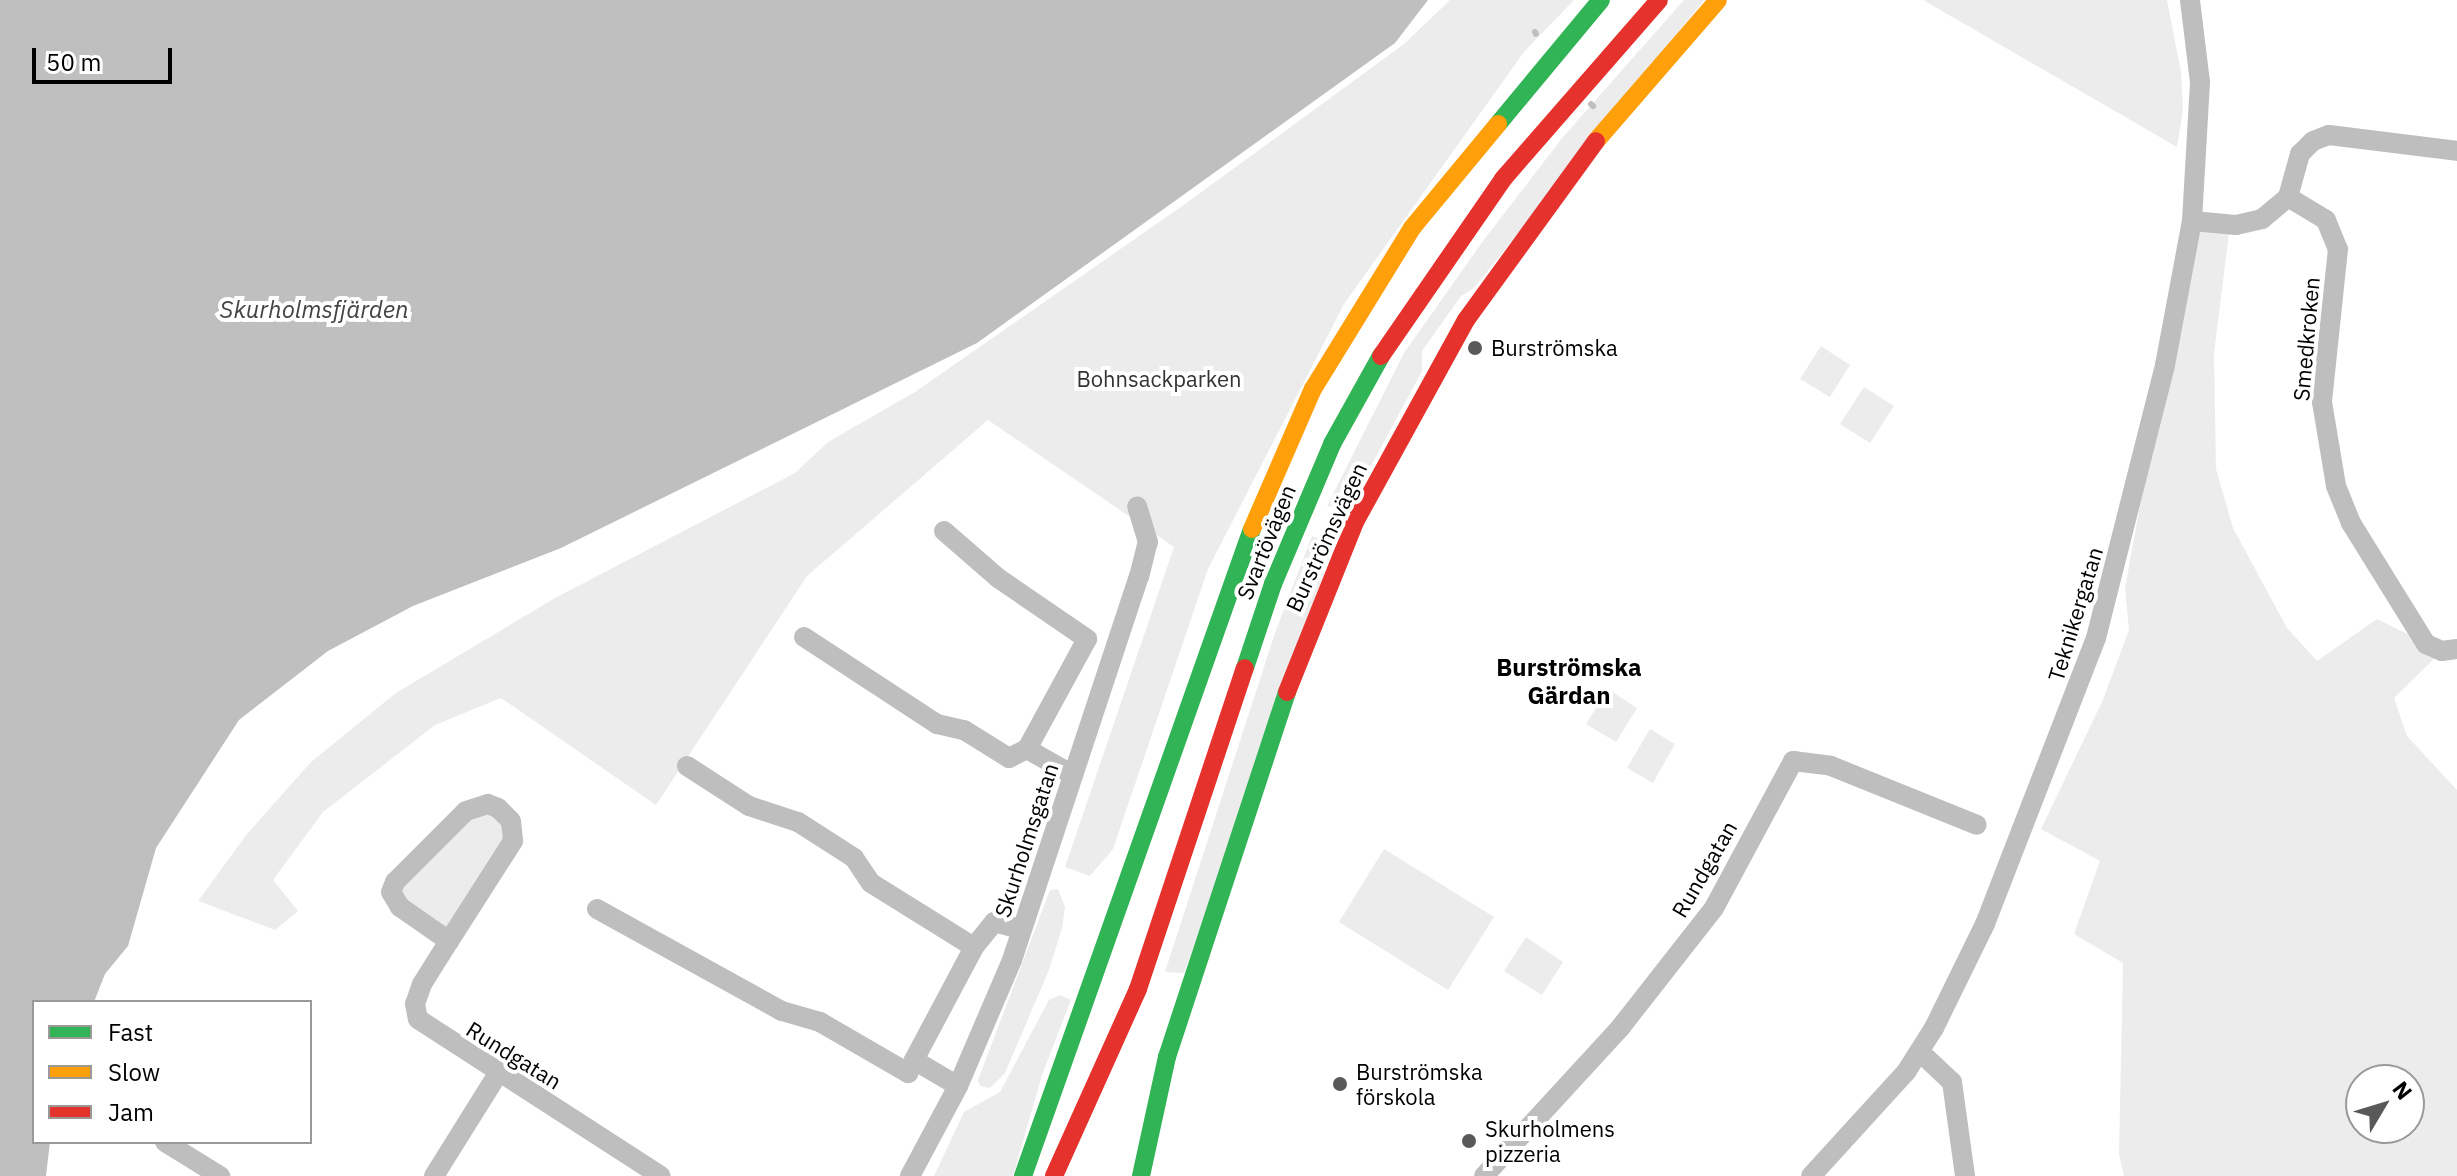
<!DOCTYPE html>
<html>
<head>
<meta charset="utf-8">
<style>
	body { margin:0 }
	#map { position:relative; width:2457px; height:1176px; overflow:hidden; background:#fff; font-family:"IBM Plex Sans",sans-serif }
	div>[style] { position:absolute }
	.green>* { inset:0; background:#ececec }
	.water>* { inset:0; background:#bfbfbf }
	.stream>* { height:6px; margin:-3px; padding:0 3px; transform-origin:3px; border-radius:3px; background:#bfbfbf }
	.street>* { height:20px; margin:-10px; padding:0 10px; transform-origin:10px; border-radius:10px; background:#bebebe }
	.fast>* { height:18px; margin:-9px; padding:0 9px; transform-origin:9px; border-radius:9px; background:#30b455 }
	.slow>* { height:18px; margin:-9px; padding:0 9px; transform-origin:9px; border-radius:9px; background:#ff9f0a }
	.jam>* { height:18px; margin:-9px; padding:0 9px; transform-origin:9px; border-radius:9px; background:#e5322d }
	.dots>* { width:22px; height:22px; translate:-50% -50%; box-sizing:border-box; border:4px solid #fff; border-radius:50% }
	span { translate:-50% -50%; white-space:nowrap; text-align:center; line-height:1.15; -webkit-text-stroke:8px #fff; paint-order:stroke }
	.street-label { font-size:22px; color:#000 }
	.poi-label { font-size:22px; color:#000 }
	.left { translate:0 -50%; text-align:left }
	.park-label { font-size:22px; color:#333 }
	.water-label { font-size:24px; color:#444; font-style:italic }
	.neighbourhood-label { font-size:24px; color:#000; font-weight:700 }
	.legend { position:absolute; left:32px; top:1000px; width:280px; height:144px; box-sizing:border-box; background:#fff; border:2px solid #999; margin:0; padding:10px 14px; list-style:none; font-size:24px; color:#000 }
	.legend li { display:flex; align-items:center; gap:16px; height:40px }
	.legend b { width:40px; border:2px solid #999 }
	.north { position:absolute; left:2345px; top:1064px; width:80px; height:80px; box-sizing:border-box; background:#fff; border:2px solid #999; border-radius:50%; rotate:52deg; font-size:22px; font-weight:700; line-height:32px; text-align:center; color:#000 }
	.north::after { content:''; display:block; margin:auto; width:28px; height:36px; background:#595959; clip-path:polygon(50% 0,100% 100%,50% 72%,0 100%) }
	.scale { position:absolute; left:32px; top:48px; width:140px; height:36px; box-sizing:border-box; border:4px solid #000; border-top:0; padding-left:10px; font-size:24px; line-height:28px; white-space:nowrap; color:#000; -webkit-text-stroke:6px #fff; paint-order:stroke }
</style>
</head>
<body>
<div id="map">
	<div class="green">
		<i style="clip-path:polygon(1450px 0,1574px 0,1524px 52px,1344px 304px,1208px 569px,1113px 849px,1090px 876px,1065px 867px,1174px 547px,988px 420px,807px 576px,656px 805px,501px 698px,435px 725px,323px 812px,273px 880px,298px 911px,275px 930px,198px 901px,247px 834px,311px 762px,396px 693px,555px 598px,795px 473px,828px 442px,915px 392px,1185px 204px,1404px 44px)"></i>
		<i style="clip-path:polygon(1684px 0,1704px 0,1474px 288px,1461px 296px,1422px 351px,1422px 371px,1348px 509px,1327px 506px,1404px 353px,1483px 241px,1563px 137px)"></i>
		<i style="clip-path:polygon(1923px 0,2167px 0,2181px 72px,2183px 110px,2177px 147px)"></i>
		<i style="clip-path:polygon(evenodd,2192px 221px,2230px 225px,2214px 353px,2216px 469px,2233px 528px,2287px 628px,2317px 661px,2377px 619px,2442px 651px,2394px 698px,2407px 736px,2457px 790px,2457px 1176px,2124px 1176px,2119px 1155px,2123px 963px,2074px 934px,2100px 861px,2041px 829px,2102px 702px,2129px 630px,2125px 588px,2192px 221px,2361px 1080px,2409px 1080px,2409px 1128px,2361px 1128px,2361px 1080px)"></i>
		<i style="clip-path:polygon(1821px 346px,1850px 365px,1830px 397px,1800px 379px)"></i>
		<i style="clip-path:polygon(1864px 387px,1894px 406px,1870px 443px,1840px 424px)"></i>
		<i style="clip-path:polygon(1312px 536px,1334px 544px,1184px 973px,1165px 972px,1275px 633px)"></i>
		<i style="clip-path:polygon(1608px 689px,1637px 708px,1616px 742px,1586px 724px)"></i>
		<i style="clip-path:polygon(1650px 729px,1675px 744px,1653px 783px,1627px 768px)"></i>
		<i style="clip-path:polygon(478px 805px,514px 829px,449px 942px,393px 891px)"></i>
		<i style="clip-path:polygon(1384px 849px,1494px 917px,1448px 990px,1339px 922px)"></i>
		<i style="clip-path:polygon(1058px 889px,1065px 907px,1062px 928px,1049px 970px,1005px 1073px,990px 1088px,980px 1086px,978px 1080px,1050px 890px)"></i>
		<i style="clip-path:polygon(1526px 937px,1563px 962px,1542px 995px,1504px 971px)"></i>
		<i style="clip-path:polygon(1060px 995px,1071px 1000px,1042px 1075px,1013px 1176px,934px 1176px,964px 1112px,1000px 1092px,1049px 1000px)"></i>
	</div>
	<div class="water">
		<i style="clip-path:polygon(0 0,1428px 0,1395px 43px,977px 343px,561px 548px,413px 606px,328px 651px,239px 720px,156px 848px,128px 946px,105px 974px,94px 1002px,34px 1002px,34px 1142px,50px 1142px,46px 1176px,0 1176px)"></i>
	</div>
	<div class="stream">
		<i style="left:1535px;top:32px;width:2px;rotate:63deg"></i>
		<i style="left:1591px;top:104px;width:3px;rotate:45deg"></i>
	</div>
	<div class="street">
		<i style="left:2288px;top:197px;width:44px;rotate:31.2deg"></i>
		<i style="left:2326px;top:220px;width:31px;rotate:68deg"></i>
		<i style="left:2338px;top:249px;width:154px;rotate:96deg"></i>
		<i style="left:2322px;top:402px;width:85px;rotate:80.5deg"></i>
		<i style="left:2336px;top:486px;width:40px;rotate:68deg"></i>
		<i style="left:2351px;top:523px;width:142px;rotate:58.2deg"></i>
		<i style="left:2426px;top:644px;width:17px;rotate:24deg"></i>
		<i style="left:2442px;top:651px;width:15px;rotate:-8deg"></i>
		<i style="left:2192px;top:221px;width:44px;rotate:5.2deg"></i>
		<i style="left:2236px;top:225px;width:27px;rotate:-13deg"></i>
		<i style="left:2262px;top:219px;width:34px;rotate:-40deg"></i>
		<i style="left:2288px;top:197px;width:45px;rotate:-74.4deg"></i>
		<i style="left:2300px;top:154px;width:18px;rotate:-45deg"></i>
		<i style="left:2313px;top:141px;width:17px;rotate:-21deg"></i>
		<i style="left:2329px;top:135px;width:129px;rotate:7.1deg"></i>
		<i style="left:944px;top:531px;width:72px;rotate:41deg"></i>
		<i style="left:998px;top:578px;width:108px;rotate:34.4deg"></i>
		<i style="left:1087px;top:639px;width:125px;rotate:118.6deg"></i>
		<i style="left:804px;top:637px;width:159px;rotate:33.2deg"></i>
		<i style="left:937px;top:724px;width:28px;rotate:13deg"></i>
		<i style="left:964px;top:730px;width:53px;rotate:31.9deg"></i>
		<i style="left:1009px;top:758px;width:20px;rotate:-27deg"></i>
		<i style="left:1027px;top:749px;width:53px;rotate:29.5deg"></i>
		<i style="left:687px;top:766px;width:74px;rotate:32.8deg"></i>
		<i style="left:749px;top:806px;width:52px;rotate:18.1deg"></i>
		<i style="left:798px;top:822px;width:67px;rotate:32.7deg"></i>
		<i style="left:854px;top:858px;width:30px;rotate:56deg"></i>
		<i style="left:871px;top:883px;width:121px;rotate:31.9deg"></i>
		<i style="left:974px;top:947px;width:32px;rotate:-51deg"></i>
		<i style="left:994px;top:922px;width:28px;rotate:15deg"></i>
		<i style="left:597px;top:909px;width:211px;rotate:28.9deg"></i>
		<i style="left:782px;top:1011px;width:40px;rotate:16deg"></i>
		<i style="left:820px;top:1022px;width:102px;rotate:30.1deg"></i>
		<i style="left:908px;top:1073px;width:14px;rotate:-65deg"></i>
		<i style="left:449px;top:941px;width:60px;rotate:-145.2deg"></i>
		<i style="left:400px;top:907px;width:17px;rotate:-121deg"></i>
		<i style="left:391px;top:892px;width:11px;rotate:-68deg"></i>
		<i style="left:395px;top:882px;width:100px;rotate:-45deg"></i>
		<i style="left:466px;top:811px;width:23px;rotate:-18deg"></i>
		<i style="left:488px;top:804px;width:11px;rotate:22deg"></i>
		<i style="left:498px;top:808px;width:18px;rotate:45deg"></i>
		<i style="left:511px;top:821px;width:20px;rotate:84deg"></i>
		<i style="left:513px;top:841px;width:119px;rotate:122.6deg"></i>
		<i style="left:449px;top:941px;width:51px;rotate:122.1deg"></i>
		<i style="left:422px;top:984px;width:21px;rotate:109deg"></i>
		<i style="left:415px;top:1004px;width:15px;rotate:79deg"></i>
		<i style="left:418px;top:1019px;width:289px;rotate:32.9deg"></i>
		<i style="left:1920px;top:1052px;width:44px;rotate:43.2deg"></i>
		<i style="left:1952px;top:1082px;width:95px;rotate:82.1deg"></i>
		<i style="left:958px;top:1086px;width:51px;rotate:-149.4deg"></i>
		<i style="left:914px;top:1060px;width:128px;rotate:-62deg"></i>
		<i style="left:165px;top:1142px;width:65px;rotate:31.7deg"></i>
		<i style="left:434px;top:1176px;width:119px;rotate:-58deg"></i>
		<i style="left:910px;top:1176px;width:102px;rotate:-61.9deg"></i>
		<i style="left:958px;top:1086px;width:137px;rotate:-66.8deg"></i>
		<i style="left:1012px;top:960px;width:404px;rotate:-71.7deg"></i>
		<i style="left:1139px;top:577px;width:36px;rotate:-76deg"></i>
		<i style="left:1148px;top:542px;width:37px;rotate:-107deg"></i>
		<i style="left:1484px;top:1176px;width:201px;rotate:-47.4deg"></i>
		<i style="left:1620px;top:1028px;width:152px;rotate:-51.9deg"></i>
		<i style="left:1714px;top:908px;width:167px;rotate:-61.7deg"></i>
		<i style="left:1793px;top:761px;width:38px;rotate:7deg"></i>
		<i style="left:1831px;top:766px;width:157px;rotate:22deg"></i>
		<i style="left:1811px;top:1176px;width:141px;rotate:-47.6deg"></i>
		<i style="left:1906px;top:1072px;width:52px;rotate:-57.5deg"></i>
		<i style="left:1934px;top:1028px;width:116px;rotate:-63.9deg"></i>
		<i style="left:1985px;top:924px;width:307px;rotate:-68.8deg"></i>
		<i style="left:2096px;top:638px;width:282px;rotate:-75.8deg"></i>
		<i style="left:2165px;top:365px;width:147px;rotate:-79.4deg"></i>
		<i style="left:2192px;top:221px;width:139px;rotate:-86.7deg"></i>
		<i style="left:2200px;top:82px;width:83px;rotate:-97deg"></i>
	</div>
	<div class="fast">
		<i style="left:1498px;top:124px;width:161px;rotate:-50.3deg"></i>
		<i style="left:1245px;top:668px;width:89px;rotate:-71.6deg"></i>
		<i style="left:1273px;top:584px;width:152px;rotate:-67.1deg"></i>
		<i style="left:1332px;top:444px;width:101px;rotate:-60.9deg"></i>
		<i style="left:1023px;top:1176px;width:686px;rotate:-70.51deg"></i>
		<i style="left:1141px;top:1176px;width:122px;rotate:-77.7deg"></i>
		<i style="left:1167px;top:1057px;width:384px;rotate:-71.8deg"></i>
	</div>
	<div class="slow">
		<i style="left:1596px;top:141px;width:186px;rotate:-49.1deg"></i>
		<i style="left:1252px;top:529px;width:153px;rotate:-66.5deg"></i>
		<i style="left:1313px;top:389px;width:189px;rotate:-58.4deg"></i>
		<i style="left:1412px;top:228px;width:135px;rotate:-50.4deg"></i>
	</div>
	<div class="jam">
		<i style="left:1381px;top:356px;width:215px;rotate:-55.4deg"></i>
		<i style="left:1503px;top:179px;width:237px;rotate:-48.9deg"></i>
		<i style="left:1287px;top:692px;width:183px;rotate:-68.2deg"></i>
		<i style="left:1355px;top:522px;width:230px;rotate:-61.2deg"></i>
		<i style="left:1466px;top:320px;width:221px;rotate:-54deg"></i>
		<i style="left:1054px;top:1176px;width:205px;rotate:-65.8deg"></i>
		<i style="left:1138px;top:989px;width:338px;rotate:-71.6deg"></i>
	</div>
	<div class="dots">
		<i style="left:1475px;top:348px;background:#595959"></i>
		<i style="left:1340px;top:1084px;background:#595959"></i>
		<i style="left:1469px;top:1141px;background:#595959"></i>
	</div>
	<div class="street-label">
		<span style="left:2306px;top:339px;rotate:-85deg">Smedkroken</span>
		<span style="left:1326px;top:537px;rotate:-65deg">Burströmsvägen</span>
		<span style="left:1266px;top:542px;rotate:-68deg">Svartövägen</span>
		<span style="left:2075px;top:614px;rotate:-73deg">Teknikergatan</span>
		<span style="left:1026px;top:840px;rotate:-72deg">Skurholmsgatan</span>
		<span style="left:1704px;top:869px;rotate:-60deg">Rundgatan</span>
		<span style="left:514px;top:1055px;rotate:32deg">Rundgatan</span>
	</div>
	<div class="poi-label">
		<span class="left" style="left:1491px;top:348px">Burströmska</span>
		<span class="left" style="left:1356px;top:1084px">Burströmska<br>förskola</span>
		<span class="left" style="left:1485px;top:1141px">Skurholmens<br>pizzeria</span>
	</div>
	<div class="park-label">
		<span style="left:1159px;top:379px">Bohnsackparken</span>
	</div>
	<div class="water-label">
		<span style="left:314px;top:310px">Skurholmsfjärden</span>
	</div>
	<div class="neighbourhood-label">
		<span style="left:1569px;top:682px">Burströmska<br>Gärdan</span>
	</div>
	<ul class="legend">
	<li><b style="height:10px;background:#30b455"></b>Fast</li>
	<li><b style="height:10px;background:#ff9f0a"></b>Slow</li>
	<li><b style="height:10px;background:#e5322d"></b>Jam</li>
	</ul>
	<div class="north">N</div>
	<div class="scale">50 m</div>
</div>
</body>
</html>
